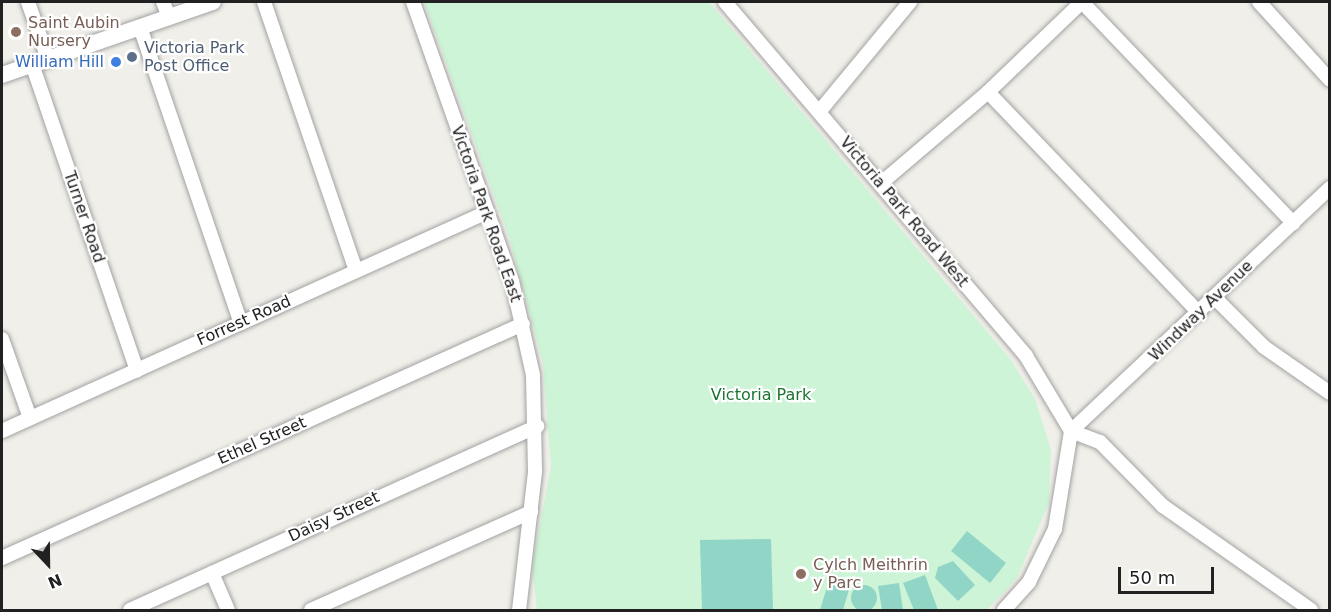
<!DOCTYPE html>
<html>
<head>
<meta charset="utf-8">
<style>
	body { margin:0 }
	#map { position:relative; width:1331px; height:612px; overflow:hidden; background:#f0efe9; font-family:"DejaVu Sans",sans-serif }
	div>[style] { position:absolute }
	.park>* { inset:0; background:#cdf4d6 }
	.pitch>* { inset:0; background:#91d5c7 }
	.round { border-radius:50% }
	.roads { filter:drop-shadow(0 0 2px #a2a2a2) drop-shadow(0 0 2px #a2a2a2) }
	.minor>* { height:14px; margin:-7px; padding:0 7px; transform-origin:7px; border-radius:7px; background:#fff }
	.tertiary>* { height:16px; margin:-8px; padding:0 8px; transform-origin:8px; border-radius:8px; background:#fff }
	.dots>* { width:16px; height:16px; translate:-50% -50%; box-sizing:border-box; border:3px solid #fff; border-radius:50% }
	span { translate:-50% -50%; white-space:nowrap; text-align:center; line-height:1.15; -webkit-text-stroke:4.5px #fff; paint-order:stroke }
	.education-label { font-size:16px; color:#785e54 }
	.left { translate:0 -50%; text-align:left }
	.service-label { font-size:16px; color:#4e5e75 }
	.shop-label { font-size:16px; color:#366cbe }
	.right { translate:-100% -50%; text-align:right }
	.street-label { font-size:16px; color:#212121 }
	.park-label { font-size:16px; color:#1a7531 }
	.frame { position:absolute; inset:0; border:3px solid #212121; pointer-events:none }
	.north { position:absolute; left:18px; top:534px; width:60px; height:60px; -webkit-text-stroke:4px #fff; paint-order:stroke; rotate:158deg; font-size:16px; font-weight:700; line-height:24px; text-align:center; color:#212121 }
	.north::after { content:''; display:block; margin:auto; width:21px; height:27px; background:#212121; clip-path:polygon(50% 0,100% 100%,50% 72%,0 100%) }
	.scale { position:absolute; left:1118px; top:567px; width:96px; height:27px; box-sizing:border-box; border:3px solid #212121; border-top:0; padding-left:8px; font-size:18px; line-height:21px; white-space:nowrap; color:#212121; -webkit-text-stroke:4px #fff; paint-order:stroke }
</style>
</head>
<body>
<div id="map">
	<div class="park">
		<i style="clip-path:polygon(424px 2px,709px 2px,1011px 360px,1035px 399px,1051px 450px,1049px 502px,1017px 578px,987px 610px,537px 610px,532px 566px,551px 467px,543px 363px,509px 237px)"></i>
	</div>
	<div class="pitch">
		<i style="clip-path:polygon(967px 531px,1006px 563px,990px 583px,951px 551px)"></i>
		<i style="clip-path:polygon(771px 539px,773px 609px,702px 610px,700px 540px)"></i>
		<i style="clip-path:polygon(953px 561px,975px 585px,958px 601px,935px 578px,938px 567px)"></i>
		<i style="clip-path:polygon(925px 575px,938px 610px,914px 610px,903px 583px)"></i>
		<i style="clip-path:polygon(830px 577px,851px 583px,843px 610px,820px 610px)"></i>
		<i style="clip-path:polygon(899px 583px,903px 610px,882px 610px,878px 586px)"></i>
		<i class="round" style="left:851px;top:585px;width:26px;height:26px"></i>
	</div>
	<div class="roads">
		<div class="minor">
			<i style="left:28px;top:2px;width:60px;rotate:70.7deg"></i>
			<i style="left:163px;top:2px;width:16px;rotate:68deg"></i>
			<i style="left:264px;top:2px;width:284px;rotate:71.1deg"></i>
			<i style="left:413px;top:2px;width:296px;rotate:70.5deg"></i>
			<i style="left:512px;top:281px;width:96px;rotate:77.4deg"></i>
			<i style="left:533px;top:375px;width:97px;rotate:88.8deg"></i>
			<i style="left:535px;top:472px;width:139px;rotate:96.6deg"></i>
			<i style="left:725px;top:2px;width:465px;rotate:49.6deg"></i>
			<i style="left:1026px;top:356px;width:87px;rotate:59deg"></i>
			<i style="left:1259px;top:2px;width:105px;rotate:47.7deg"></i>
			<i style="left:140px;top:27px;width:313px;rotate:71.2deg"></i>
			<i style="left:32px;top:64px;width:324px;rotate:71.1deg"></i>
			<i style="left:988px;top:92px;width:306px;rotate:46.3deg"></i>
			<i style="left:819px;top:112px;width:143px;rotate:-50.4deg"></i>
			<i style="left:880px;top:184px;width:142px;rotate:-40.4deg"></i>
			<i style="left:988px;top:92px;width:130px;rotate:-43.8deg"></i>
			<i style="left:1082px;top:2px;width:306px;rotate:46.3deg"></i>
			<i style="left:1215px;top:298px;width:69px;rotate:45deg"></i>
			<i style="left:1264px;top:347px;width:80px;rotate:34.9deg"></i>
			<i style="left:2px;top:339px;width:84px;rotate:70.5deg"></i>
			<i style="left:2px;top:431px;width:532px;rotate:-24.3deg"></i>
			<i style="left:1071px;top:431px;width:355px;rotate:-43.2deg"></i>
			<i style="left:1071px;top:431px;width:31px;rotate:21deg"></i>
			<i style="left:1100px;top:442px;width:90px;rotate:45.5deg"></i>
			<i style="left:1163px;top:506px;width:181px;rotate:35.1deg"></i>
			<i style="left:2px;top:558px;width:571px;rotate:-24.19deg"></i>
			<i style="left:212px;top:573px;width:40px;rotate:66.6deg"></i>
			<i style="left:130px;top:610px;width:447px;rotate:-24.3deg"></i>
			<i style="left:311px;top:610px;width:241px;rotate:-24deg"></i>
			<i style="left:1004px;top:610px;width:38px;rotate:-48deg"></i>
			<i style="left:1029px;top:582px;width:59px;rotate:-63.9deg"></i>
			<i style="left:1055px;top:529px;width:99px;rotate:-80.7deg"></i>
		</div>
		<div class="tertiary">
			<i style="left:2px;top:75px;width:223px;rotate:-19.1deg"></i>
		</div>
	</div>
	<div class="dots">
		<i style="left:16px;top:32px;background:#8d6e63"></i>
		<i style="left:132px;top:57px;background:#5c6f8a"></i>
		<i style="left:116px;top:62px;background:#3f7fe0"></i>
		<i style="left:801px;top:574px;background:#8d6e63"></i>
	</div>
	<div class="education-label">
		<span class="left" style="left:28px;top:32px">Saint Aubin<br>Nursery</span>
		<span class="left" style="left:813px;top:574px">Cylch Meithrin<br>y Parc</span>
	</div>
	<div class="service-label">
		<span class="left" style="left:144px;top:57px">Victoria Park<br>Post Office</span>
	</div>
	<div class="shop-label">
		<span class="right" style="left:104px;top:62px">William Hill</span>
	</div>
	<div class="street-label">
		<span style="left:904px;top:212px;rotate:50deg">Victoria Park Road West</span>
		<span style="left:486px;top:214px;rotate:71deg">Victoria Park Road East</span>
		<span style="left:84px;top:217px;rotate:71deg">Turner Road</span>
		<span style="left:1201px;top:311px;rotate:-44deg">Windway Avenue</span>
		<span style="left:244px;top:321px;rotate:-24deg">Forrest Road</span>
		<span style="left:262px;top:441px;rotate:-24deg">Ethel Street</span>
		<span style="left:334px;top:517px;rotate:-25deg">Daisy Street</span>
	</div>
	<div class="park-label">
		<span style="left:761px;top:395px">Victoria Park</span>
	</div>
	<div class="frame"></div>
	<div class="north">N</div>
	<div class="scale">50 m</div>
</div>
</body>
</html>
